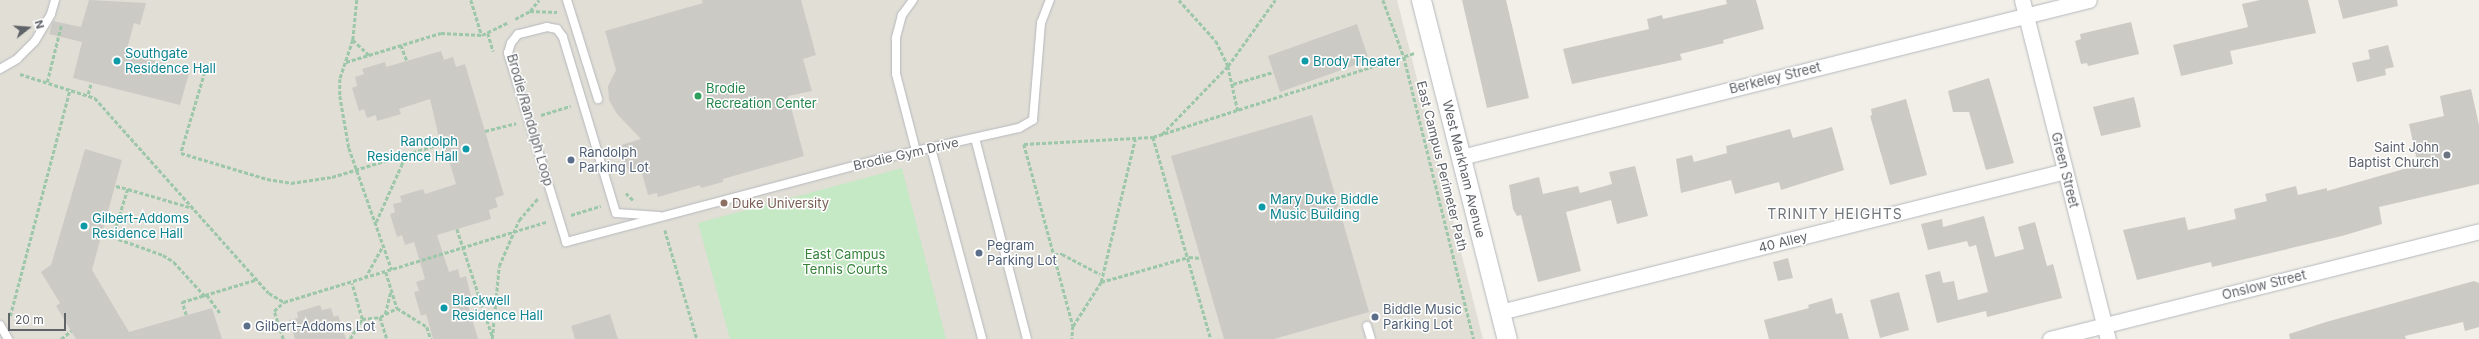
<!DOCTYPE html>
<html>
<head>
<meta charset="utf-8">
<style>
	body { margin:0 }
	#map { position:relative; width:2479px; height:339px; overflow:hidden; background:#f1efe8; font-family:Inter,sans-serif }
	div>[style] { position:absolute }
	.education>* { inset:0; background:#e1ded6 }
	.green>* { inset:0; background:#c5e8c5 }
	.building>* { inset:0; background:#cccac5 }
	.path>* { height:2.5px; margin-top:-1.25px; transform-origin:0; background:repeating-linear-gradient(90deg,#9cc7a9 0 4px,transparent 0 6px) }
	.roads { filter:drop-shadow(0 0 1px #b5b8bc) drop-shadow(0 0 1px #b5b8bc) }
	.service>* { height:8px; margin:-4px; padding:0 4px; transform-origin:4px; border-radius:4px; background:#fff }
	.minor>* { height:15px; margin:-7.5px; padding:0 7.5px; transform-origin:7.5px; border-radius:7.5px; background:#fff }
	.tertiary>* { height:19px; margin:-9.5px; padding:0 9.5px; transform-origin:9.5px; border-radius:9.5px; background:#fff }
	.dots>* { width:11px; height:11px; translate:-50% -50%; box-sizing:border-box; border:2px solid #fff; border-radius:50% }
	span { translate:-50% -50%; white-space:nowrap; text-align:center; line-height:1.15; -webkit-text-stroke:3px #fff; paint-order:stroke }
	.culture-label { font-size:13px; color:#0d838f }
	.left { translate:0 -50%; text-align:left }
	.right { translate:-100% -50%; text-align:right }
	.street-label { font-size:13px; color:#5f6368 }
	.leisure-label { font-size:13px; color:#27864d }
	.worship-label { font-size:13px; color:#5b616d }
	.service-label { font-size:13px; color:#4e5e75 }
	.education-label { font-size:13px; color:#785e54 }
	.park-label { font-size:13px; color:#348238 }
	.neighbourhood-label { font-size:14px; color:#70757a; letter-spacing:1px }
	.north { position:absolute; left:8px; top:8px; width:40px; height:40px; -webkit-text-stroke:3px #fff; paint-order:stroke; rotate:73deg; font-size:11px; font-weight:700; line-height:16px; text-align:center; color:#5f6368 }
	.north::after { content:''; display:block; margin:auto; width:14px; height:18px; background:#5f6368; clip-path:polygon(50% 0,100% 100%,50% 72%,0 100%) }
	.scale { position:absolute; left:8px; top:313px; width:58px; height:18px; box-sizing:border-box; border:2px solid #5f6368; border-top:0; padding-left:5px; font-size:12px; line-height:14px; white-space:nowrap; color:#5f6368; -webkit-text-stroke:3px #fff; paint-order:stroke }
</style>
</head>
<body>
<div id="map">
	<div class="education">
		<i style="clip-path:polygon(0 0,1397px 0,1483px 339px,0 339px)"></i>
	</div>
	<div class="green">
		<i style="clip-path:polygon(902px 168px,946px 339px,730px 339px,698px 223px)"></i>
	</div>
	<div class="building">
		<i style="clip-path:polygon(89px 0,146px 3px,140px 25px,134px 23px,126px 53px,190px 70px,180px 105px,73px 78px,82px 42px,49px 34px,53px 21px,81px 27px)"></i>
		<i style="clip-path:polygon(702px 0,801px 0,816px 55px,803px 59px,812px 91px,788px 96px,804px 156px,723px 179px,723px 182px,701px 188px,700px 185px,658px 197px,657px 193px,648px 195px,641px 170px,630px 174px,624px 161px,621px 145px,641px 139px,617px 114px,609px 100px,608px 86px,616px 70px,605px 31px,703px 3px)"></i>
		<i style="clip-path:polygon(1462px 0,1506px 0,1529px 98px,1487px 108px)"></i>
		<i style="clip-path:polygon(1726px 0,1756px 0,1764px 29px,1723px 40px,1724px 43px,1680px 54px,1682px 60px,1572px 84px,1563px 49px,1649px 29px,1647px 19px,1662px 15px,1663px 19px,1727px 4px)"></i>
		<i style="clip-path:polygon(2260px 0,2308px 0,2316px 33px,2230px 51px,2233px 64px,2181px 76px,2173px 45px,2248px 27px,2242px 4px)"></i>
		<i style="clip-path:polygon(2338px 0,2397px 0,2398px 6px,2343px 19px)"></i>
		<i style="clip-path:polygon(2131px 22px,2139px 54px,2088px 66px,2087px 63px,2081px 64px,2075px 41px,2081px 39px,2080px 34px)"></i>
		<i style="clip-path:polygon(1357px 24px,1369px 60px,1280px 92px,1268px 56px)"></i>
		<i style="clip-path:polygon(2388px 45px,2394px 67px,2385px 69px,2386px 75px,2357px 82px,2352px 63px,2370px 59px,2368px 50px)"></i>
		<i style="clip-path:polygon(441px 51px,444px 60px,453px 57px,456px 67px,465px 64px,504px 195px,495px 198px,498px 207px,489px 210px,491px 219px,437px 235px,449px 272px,458px 269px,460px 278px,466px 276px,472px 300px,467px 302px,478px 339px,433px 339px,426px 314px,421px 316px,414px 292px,419px 291px,416px 282px,425px 279px,414px 242px,405px 245px,402px 235px,397px 237px,390px 214px,395px 212px,393px 204px,402px 202px,400px 196px,423px 189px,425px 194px,456px 184px,447px 154px,443px 155px,430px 99px,399px 109px,401px 114px,377px 121px,376px 115px,367px 118px,364px 109px,359px 111px,352px 88px,357px 86px,355px 77px,364px 74px,362px 69px,385px 62px,386px 67px)"></i>
		<i style="clip-path:polygon(1989px 78px,2014px 163px,1986px 170px,1969px 112px,1953px 112px,1948px 91px)"></i>
		<i style="clip-path:polygon(2471px 89px,2479px 125px,2479px 184px,2379px 207px,2382px 224px,2342px 236px,2212px 267px,2211px 262px,2137px 280px,2123px 230px,2185px 217px,2188px 230px,2236px 219px,2234px 209px,2267px 201px,2265px 194px,2296px 186px,2298px 195px,2327px 188px,2327px 191px,2418px 165px,2409px 124px,2444px 116px,2440px 96px)"></i>
		<i style="clip-path:polygon(2134px 97px,2141px 127px,2101px 136px,2093px 107px)"></i>
		<i style="clip-path:polygon(1906px 99px,1927px 175px,1890px 185px,1870px 116px,1872px 115px,1871px 109px)"></i>
		<i style="clip-path:polygon(1312px 115px,1369px 312px,1274px 339px,1224px 339px,1171px 156px)"></i>
		<i style="clip-path:polygon(1832px 127px,1844px 170px,1781px 190px,1779px 182px,1735px 194px,1731px 180px,1681px 193px,1676px 159px,1692px 155px,1694px 162px,1727px 153px,1726px 146px,1790px 129px,1793px 138px)"></i>
		<i style="clip-path:polygon(85px 149px,122px 160px,92px 270px,129px 332px,212px 308px,222px 339px,76px 339px,56px 306px,60px 303px,41px 272px,51px 265px)"></i>
		<i style="clip-path:polygon(1635px 166px,1648px 216px,1617px 224px,1611px 200px,1566px 212px,1581px 271px,1538px 282px,1521px 215px,1517px 216px,1513px 209px,1509px 185px,1539px 177px,1543px 194px,1578px 186px,1580px 193px,1612px 184px,1609px 172px)"></i>
		<i style="clip-path:polygon(1984px 216px,1995px 257px,2024px 249px,2018px 227px,2035px 222px,2047px 266px,2053px 264px,2062px 298px,1987px 317px,1986px 311px,1937px 323px,1925px 275px,1940px 271px,1943px 283px,1954px 281px,1958px 300px,1988px 292px,1976px 245px,1969px 247px,1967px 241px,1928px 250px,1921px 224px,1942px 219px,1943px 227px)"></i>
		<i style="clip-path:polygon(1788px 258px,1793px 278px,1778px 281px,1773px 262px)"></i>
		<i style="clip-path:polygon(2474px 281px,2479px 283px,2479px 327px,2465px 331px,2463px 322px,2405px 336px,2406px 339px,2290px 339px,2289px 334px,2326px 322px)"></i>
		<i style="clip-path:polygon(1899px 292px,1909px 330px,1880px 338px,1870px 300px)"></i>
		<i style="clip-path:polygon(1832px 298px,1836px 314px,1842px 313px,1849px 339px,1769px 339px,1764px 320px,1809px 308px,1808px 305px)"></i>
		<i style="clip-path:polygon(320px 305px,322px 310px,331px 308px,334px 317px,338px 315px,346px 339px,295px 339px,289px 320px,298px 318px,297px 312px)"></i>
		<i style="clip-path:polygon(610px 314px,618px 339px,575px 339px,571px 326px)"></i>
	</div>
	<div class="path">
		<i style="left:357px;top:0;width:40px;rotate:95.7deg"></i>
		<i style="left:353px;top:40px;width:41px;rotate:108.4deg"></i>
		<i style="left:340px;top:79px;width:17px;rotate:90deg"></i>
		<i style="left:340px;top:96px;width:53px;rotate:80.2deg"></i>
		<i style="left:349px;top:148px;width:129px;rotate:70.6deg"></i>
		<i style="left:471px;top:0;width:37px;rotate:73deg"></i>
		<i style="left:1179px;top:0;width:55px;rotate:47.9deg"></i>
		<i style="left:1216px;top:41px;width:28px;rotate:64deg"></i>
		<i style="left:1228px;top:66px;width:46px;rotate:77.5deg"></i>
		<i style="left:1383px;top:0;width:61px;rotate:69.8deg"></i>
		<i style="left:1404px;top:57px;width:291px;rotate:76.1deg"></i>
		<i style="left:530px;top:11px;width:27px;rotate:2deg"></i>
		<i style="left:515px;top:19px;width:17px;rotate:-28deg"></i>
		<i style="left:530px;top:11px;width:14px;rotate:-51deg"></i>
		<i style="left:488px;top:33px;width:19px;rotate:74deg"></i>
		<i style="left:353px;top:40px;width:22px;rotate:43deg"></i>
		<i style="left:401px;top:45px;width:17px;rotate:69deg"></i>
		<i style="left:346px;top:62px;width:99px;rotate:-17deg"></i>
		<i style="left:441px;top:33px;width:41px;rotate:2.8deg"></i>
		<i style="left:482px;top:35px;width:30px;rotate:-26deg"></i>
		<i style="left:205px;top:72px;width:84px;rotate:106.5deg"></i>
		<i style="left:181px;top:153px;width:90px;rotate:16.8deg"></i>
		<i style="left:267px;top:179px;width:24px;rotate:9deg"></i>
		<i style="left:291px;top:183px;width:41px;rotate:-8.3deg"></i>
		<i style="left:332px;top:177px;width:113px;rotate:-17deg"></i>
		<i style="left:20px;top:74px;width:79px;rotate:17.7deg"></i>
		<i style="left:95px;top:98px;width:261px;rotate:48.3deg"></i>
		<i style="left:269px;top:293px;width:17px;rotate:31deg"></i>
		<i style="left:47px;top:82px;width:58px;rotate:-76deg"></i>
		<i style="left:1233px;top:84px;width:42px;rotate:-16.7deg"></i>
		<i style="left:88px;top:94px;width:11px;rotate:-75deg"></i>
		<i style="left:541px;top:115px;width:31px;rotate:-17deg"></i>
		<i style="left:485px;top:131px;width:32px;rotate:-14deg"></i>
		<i style="left:1162px;top:134px;width:95px;rotate:-45.9deg"></i>
		<i style="left:1228px;top:66px;width:81px;rotate:-54.5deg"></i>
		<i style="left:1153px;top:137px;width:210px;rotate:74deg"></i>
		<i style="left:1024px;top:144px;width:129px;rotate:-3.1deg"></i>
		<i style="left:1153px;top:137px;width:275px;rotate:-17.8deg"></i>
		<i style="left:1024px;top:144px;width:188px;rotate:74.9deg"></i>
		<i style="left:1073px;top:326px;width:13px;rotate:94deg"></i>
		<i style="left:116px;top:186px;width:12px;rotate:14deg"></i>
		<i style="left:128px;top:189px;width:50px;rotate:107.4deg"></i>
		<i style="left:113px;top:237px;width:53px;rotate:19.8deg"></i>
		<i style="left:163px;top:255px;width:13px;rotate:32deg"></i>
		<i style="left:174px;top:262px;width:46px;rotate:47.6deg"></i>
		<i style="left:128px;top:189px;width:68px;rotate:16.3deg"></i>
		<i style="left:626px;top:193px;width:10px;rotate:45deg"></i>
		<i style="left:571px;top:215px;width:31px;rotate:-17deg"></i>
		<i style="left:376px;top:222px;width:64px;rotate:-65.9deg"></i>
		<i style="left:402px;top:164px;width:9px;rotate:-90deg"></i>
		<i style="left:457px;top:229px;width:112px;rotate:71.7deg"></i>
		<i style="left:665px;top:230px;width:114px;rotate:73.6deg"></i>
		<i style="left:1054px;top:254px;width:8px"></i>
		<i style="left:1062px;top:254px;width:43px;rotate:27.8deg"></i>
		<i style="left:386px;top:272px;width:38px;rotate:73deg"></i>
		<i style="left:397px;top:308px;width:36px;rotate:32deg"></i>
		<i style="left:427px;top:327px;width:13px;rotate:72deg"></i>
		<i style="left:365px;top:278px;width:38px;rotate:-61deg"></i>
		<i style="left:1101px;top:282px;width:91px;rotate:-15.9deg"></i>
		<i style="left:1189px;top:257px;width:12px;rotate:5deg"></i>
		<i style="left:207px;top:295px;width:22px;rotate:54deg"></i>
		<i style="left:385px;top:314px;width:25px;rotate:-76deg"></i>
		<i style="left:186px;top:315px;width:14px;rotate:-107deg"></i>
		<i style="left:182px;top:302px;width:79px;rotate:-16.8deg"></i>
		<i style="left:10px;top:316px;width:235px;rotate:-75.2deg"></i>
		<i style="left:380px;top:317px;width:23px;rotate:72deg"></i>
		<i style="left:362px;top:319px;width:18px;rotate:-6deg"></i>
		<i style="left:380px;top:317px;width:19px;rotate:-28deg"></i>
		<i style="left:1073px;top:326px;width:52px;rotate:-57.5deg"></i>
		<i style="left:1101px;top:282px;width:147px;rotate:-76.6deg"></i>
		<i style="left:61px;top:339px;width:13px;rotate:-39deg"></i>
		<i style="left:283px;top:339px;width:29px;rotate:-108deg"></i>
		<i style="left:274px;top:311px;width:13px;rotate:-42deg"></i>
		<i style="left:284px;top:302px;width:274px;rotate:-17deg"></i>
		<i style="left:350px;top:339px;width:23px;rotate:-59deg"></i>
		<i style="left:362px;top:319px;width:37px;rotate:-106deg"></i>
		<i style="left:492px;top:339px;width:73px;rotate:-84.5deg"></i>
		<i style="left:499px;top:266px;width:50px;rotate:-66.5deg"></i>
		<i style="left:519px;top:220px;width:29px;rotate:-49deg"></i>
	</div>
	<div class="roads">
		<div class="service">
			<i style="left:567px;top:0;width:104px;rotate:72.6deg"></i>
			<i style="left:913px;top:0;width:19px;rotate:126deg"></i>
			<i style="left:902px;top:15px;width:24px;rotate:105deg"></i>
			<i style="left:896px;top:38px;width:36px;rotate:90deg"></i>
			<i style="left:896px;top:74px;width:80px;rotate:75.4deg"></i>
			<i style="left:0;top:69px;width:20px;rotate:-30deg"></i>
			<i style="left:17px;top:59px;width:25px;rotate:-45deg"></i>
			<i style="left:35px;top:41px;width:31px;rotate:-59deg"></i>
			<i style="left:51px;top:14px;width:15px;rotate:-74deg"></i>
			<i style="left:975px;top:138px;width:208px;rotate:75.5deg"></i>
			<i style="left:931px;top:148px;width:198px;rotate:75deg"></i>
			<i style="left:659px;top:216px;width:43px;rotate:-176deg"></i>
			<i style="left:616px;top:213px;width:184px;rotate:-106.8deg"></i>
			<i style="left:563px;top:37px;width:10px;rotate:-127deg"></i>
			<i style="left:557px;top:29px;width:10px;rotate:-169deg"></i>
			<i style="left:547px;top:27px;width:30px;rotate:166deg"></i>
			<i style="left:518px;top:34px;width:11px;rotate:128deg"></i>
			<i style="left:511px;top:43px;width:10px;rotate:107deg"></i>
			<i style="left:508px;top:53px;width:198px;rotate:72.9deg"></i>
			<i style="left:566px;top:242px;width:325px;rotate:-14.8deg"></i>
			<i style="left:880px;top:159px;width:142px;rotate:-12.6deg"></i>
			<i style="left:1019px;top:128px;width:16px;rotate:-30deg"></i>
			<i style="left:1033px;top:120px;width:97px;rotate:-85.3deg"></i>
			<i style="left:1041px;top:23px;width:25px;rotate:-69deg"></i>
			<i style="left:0;top:325px;width:16px;rotate:60deg"></i>
			<i style="left:1367px;top:326px;width:14px;rotate:73deg"></i>
		</div>
		<div class="minor">
			<i style="left:2022px;top:0;width:350px;rotate:75.8deg"></i>
			<i style="left:1461px;top:157px;width:647px;rotate:-14.04deg"></i>
			<i style="left:1500px;top:312px;width:582px;rotate:-14.01deg"></i>
			<i style="left:2050px;top:339px;width:442px;rotate:-14.1deg"></i>
		</div>
		<div class="tertiary">
			<i style="left:1421px;top:0;width:350px;rotate:75.8deg"></i>
		</div>
	</div>
	<div class="dots">
		<i style="left:117px;top:61px;background:#0f9aa8"></i>
		<i style="left:1305px;top:61px;background:#0f9aa8"></i>
		<i style="left:698px;top:96px;background:#2e9e5b"></i>
		<i style="left:466px;top:149px;background:#0f9aa8"></i>
		<i style="left:2447px;top:155px;background:#6b7280"></i>
		<i style="left:571px;top:160px;background:#5c6f8a"></i>
		<i style="left:724px;top:203px;background:#8d6e63"></i>
		<i style="left:1262px;top:207px;background:#0f9aa8"></i>
		<i style="left:84px;top:226px;background:#0f9aa8"></i>
		<i style="left:979px;top:253px;background:#5c6f8a"></i>
		<i style="left:444px;top:308px;background:#0f9aa8"></i>
		<i style="left:1375px;top:317px;background:#5c6f8a"></i>
		<i style="left:247px;top:326px;background:#5c6f8a"></i>
	</div>
	<div class="culture-label">
		<span class="left" style="left:125px;top:61px">Southgate<br>Residence Hall</span>
		<span class="left" style="left:1313px;top:61px">Brody Theater</span>
		<span class="right" style="left:458px;top:149px">Randolph<br>Residence Hall</span>
		<span class="left" style="left:1270px;top:207px">Mary Duke Biddle<br>Music Building</span>
		<span class="left" style="left:92px;top:226px">Gilbert-Addoms<br>Residence Hall</span>
		<span class="left" style="left:452px;top:308px">Blackwell<br>Residence Hall</span>
	</div>
	<div class="street-label">
		<span style="left:1775px;top:78px;rotate:-14deg">Berkeley Street</span>
		<span style="left:530px;top:120px;rotate:74deg">Brodie/Randolph Loop</span>
		<span style="left:906px;top:154px;rotate:-13deg">Brodie Gym Drive</span>
		<span style="left:1442px;top:166px;rotate:76deg">East Campus Perimeter Path</span>
		<span style="left:1464px;top:169px;rotate:76deg">West Markham Avenue</span>
		<span style="left:2065px;top:170px;rotate:76deg">Green Street</span>
		<span style="left:1783px;top:242px;rotate:-14deg">40 Alley</span>
		<span style="left:2264px;top:285px;rotate:-14deg">Onslow Street</span>
	</div>
	<div class="leisure-label">
		<span class="left" style="left:706px;top:96px">Brodie<br>Recreation Center</span>
	</div>
	<div class="worship-label">
		<span class="right" style="left:2439px;top:155px">Saint John<br>Baptist Church</span>
	</div>
	<div class="service-label">
		<span class="left" style="left:579px;top:160px">Randolph<br>Parking Lot</span>
		<span class="left" style="left:987px;top:253px">Pegram<br>Parking Lot</span>
		<span class="left" style="left:1383px;top:317px">Biddle Music<br>Parking Lot</span>
		<span class="left" style="left:255px;top:326px">Gilbert-Addoms Lot</span>
	</div>
	<div class="education-label">
		<span class="left" style="left:732px;top:203px">Duke University</span>
	</div>
	<div class="park-label">
		<span style="left:845px;top:262px">East Campus<br>Tennis Courts</span>
	</div>
	<div class="neighbourhood-label">
		<span style="left:1835px;top:214px">TRINITY HEIGHTS</span>
	</div>
	<div class="north">N</div>
	<div class="scale">20 m</div>
</div>
</body>
</html>
